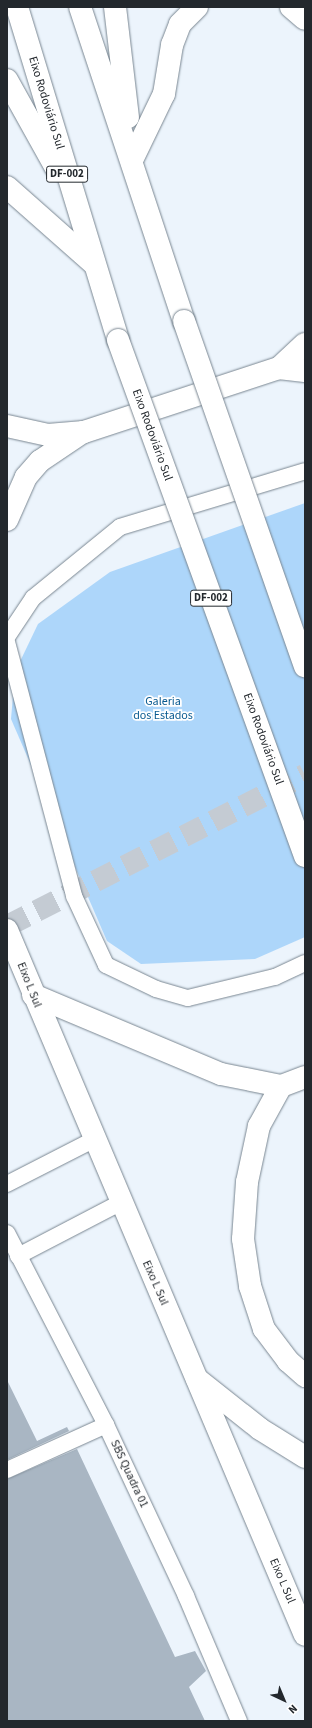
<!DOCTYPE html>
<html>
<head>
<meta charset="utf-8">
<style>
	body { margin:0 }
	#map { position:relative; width:312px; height:1728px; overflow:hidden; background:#ecf4fc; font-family:"Source Sans 3",sans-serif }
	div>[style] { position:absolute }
	.green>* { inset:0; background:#add6fa }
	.building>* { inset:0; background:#a9b6c3 }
	.street-tunnel>* { height:22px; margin-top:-11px; transform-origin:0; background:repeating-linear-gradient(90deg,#c4cbd3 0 22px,transparent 0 33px) }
	.roads { filter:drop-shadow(0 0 1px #798691) drop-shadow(0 0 1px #798691) }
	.lane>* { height:16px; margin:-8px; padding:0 8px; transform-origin:8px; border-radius:8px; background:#fff }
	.primary>* { height:22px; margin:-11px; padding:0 11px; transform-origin:11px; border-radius:11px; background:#fff }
	.highway>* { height:22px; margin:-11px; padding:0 11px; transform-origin:11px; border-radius:11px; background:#fff }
	.bridges { filter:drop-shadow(0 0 1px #798691) drop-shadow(0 0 1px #798691) }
	.highway-bridge>* { height:22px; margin:-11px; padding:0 11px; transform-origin:11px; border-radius:11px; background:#fff }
	span { translate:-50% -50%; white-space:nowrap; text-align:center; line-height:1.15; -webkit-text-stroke:3.5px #fff; paint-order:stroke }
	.shield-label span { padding:1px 3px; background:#fff; border:1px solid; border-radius:3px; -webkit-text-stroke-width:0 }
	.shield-label { font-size:11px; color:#23282d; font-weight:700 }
	.street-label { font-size:12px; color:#23282d }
	.park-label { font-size:12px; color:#0a5b91 }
	.frame { position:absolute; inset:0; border:8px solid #23282d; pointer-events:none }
	.north { position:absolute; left:264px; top:1680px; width:40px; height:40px; -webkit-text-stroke:3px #fff; paint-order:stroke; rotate:136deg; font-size:11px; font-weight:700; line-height:16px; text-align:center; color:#23282d }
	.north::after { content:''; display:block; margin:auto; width:14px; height:18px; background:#23282d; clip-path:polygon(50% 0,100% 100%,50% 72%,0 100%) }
</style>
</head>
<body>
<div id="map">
	<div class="green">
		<i style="clip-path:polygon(305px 503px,305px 937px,255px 959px,141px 964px,107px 941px,11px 719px,15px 672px,38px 624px,110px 572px)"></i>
	</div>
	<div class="building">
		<i style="clip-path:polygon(7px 1380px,37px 1441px,67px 1427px,69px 1431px,7px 1460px)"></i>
		<i style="clip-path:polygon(77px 1449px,175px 1657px,195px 1651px,206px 1671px,189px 1687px,205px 1721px,7px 1721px,7px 1479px)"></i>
	</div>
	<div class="street-tunnel">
		<i style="left:7px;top:926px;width:334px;rotate:-26.9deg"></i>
	</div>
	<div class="roads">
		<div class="lane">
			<i style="left:7px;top:637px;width:47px;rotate:-56.3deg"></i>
			<i style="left:33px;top:598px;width:112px;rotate:-39.2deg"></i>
			<i style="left:120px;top:527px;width:193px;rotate:-16.8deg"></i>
			<i style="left:7px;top:642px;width:263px;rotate:75.2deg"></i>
			<i style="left:74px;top:896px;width:76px;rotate:65.1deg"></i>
			<i style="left:106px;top:965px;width:55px;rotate:25.6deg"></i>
			<i style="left:156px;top:989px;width:33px;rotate:16deg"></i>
			<i style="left:188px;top:998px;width:89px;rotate:-13.6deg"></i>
			<i style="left:275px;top:977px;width:33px;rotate:-25deg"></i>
			<i style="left:7px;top:1184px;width:97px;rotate:-27.1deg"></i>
			<i style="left:7px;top:1233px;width:216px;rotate:62.7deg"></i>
			<i style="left:106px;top:1425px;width:189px;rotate:64.9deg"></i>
			<i style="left:186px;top:1596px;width:136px;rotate:67deg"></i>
			<i style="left:18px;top:1256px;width:115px;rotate:-27.5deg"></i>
			<i style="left:7px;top:1470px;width:109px;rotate:-24.4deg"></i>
		</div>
		<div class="primary">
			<i style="left:279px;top:368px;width:35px;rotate:-43deg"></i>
			<i style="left:7px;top:426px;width:42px;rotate:12.4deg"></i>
			<i style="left:48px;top:435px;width:36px;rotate:-5deg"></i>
			<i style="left:84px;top:432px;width:205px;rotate:-18.2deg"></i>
			<i style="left:279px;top:368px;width:26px;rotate:7deg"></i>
			<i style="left:7px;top:520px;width:47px;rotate:-66.2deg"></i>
			<i style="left:26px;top:477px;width:21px;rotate:-49deg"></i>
			<i style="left:40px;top:461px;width:52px;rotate:-34deg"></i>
			<i style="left:7px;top:930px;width:765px;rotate:67.09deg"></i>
			<i style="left:33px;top:995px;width:204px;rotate:22.8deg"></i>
			<i style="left:221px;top:1074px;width:61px;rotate:11.3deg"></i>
		</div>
		<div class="highway">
			<i style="left:17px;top:7px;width:348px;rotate:73.1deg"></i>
			<i style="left:80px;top:7px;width:331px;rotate:71.7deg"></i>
			<i style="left:115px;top:7px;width:111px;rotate:83.3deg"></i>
			<i style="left:291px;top:7px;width:18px;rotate:41deg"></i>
			<i style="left:7px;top:80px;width:101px;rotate:60.9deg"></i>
			<i style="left:133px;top:158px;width:71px;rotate:-64.2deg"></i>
			<i style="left:164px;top:94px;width:50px;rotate:-80.7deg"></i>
			<i style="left:172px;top:45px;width:22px;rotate:-69deg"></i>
			<i style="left:180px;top:24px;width:24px;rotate:-45deg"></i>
			<i style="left:7px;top:187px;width:116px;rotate:41.5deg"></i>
			<i style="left:305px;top:1077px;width:26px;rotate:159deg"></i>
			<i style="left:281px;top:1086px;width:46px;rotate:118.8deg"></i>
			<i style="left:259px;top:1126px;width:57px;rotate:102.1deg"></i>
			<i style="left:247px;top:1182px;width:57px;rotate:94deg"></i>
			<i style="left:243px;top:1239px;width:48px;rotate:81.5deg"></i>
			<i style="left:250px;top:1286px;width:45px;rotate:72deg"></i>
			<i style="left:264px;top:1329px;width:40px;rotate:53deg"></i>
			<i style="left:288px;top:1361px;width:23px;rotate:41deg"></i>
			<i style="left:197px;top:1379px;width:80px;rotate:38.4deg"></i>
			<i style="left:260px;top:1429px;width:53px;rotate:31.9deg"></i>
		</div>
	</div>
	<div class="bridges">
		<div class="highway-bridge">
			<i style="left:184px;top:321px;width:366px;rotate:70.7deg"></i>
			<i style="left:118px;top:340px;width:549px;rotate:70.08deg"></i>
		</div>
	</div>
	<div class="shield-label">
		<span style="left:67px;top:174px">DF-002</span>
		<span style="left:211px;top:598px">DF-002</span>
	</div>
	<div class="street-label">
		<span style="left:46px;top:103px;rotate:73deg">Eixo Rodoviário Sul</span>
		<span style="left:152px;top:435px;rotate:70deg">Eixo Rodoviário Sul</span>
		<span style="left:263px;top:739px;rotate:70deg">Eixo Rodoviário Sul</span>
		<span style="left:29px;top:985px;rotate:68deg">Eixo L Sul</span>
		<span style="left:155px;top:1283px;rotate:66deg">Eixo L Sul</span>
		<span style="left:129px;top:1474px;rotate:65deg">SBS Quadra 01</span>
		<span style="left:282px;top:1581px;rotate:67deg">Eixo L Sul</span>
	</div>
	<div class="park-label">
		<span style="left:163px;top:709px">Galeria<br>dos Estados</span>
	</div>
	<div class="frame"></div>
	<div class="north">N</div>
</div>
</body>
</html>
